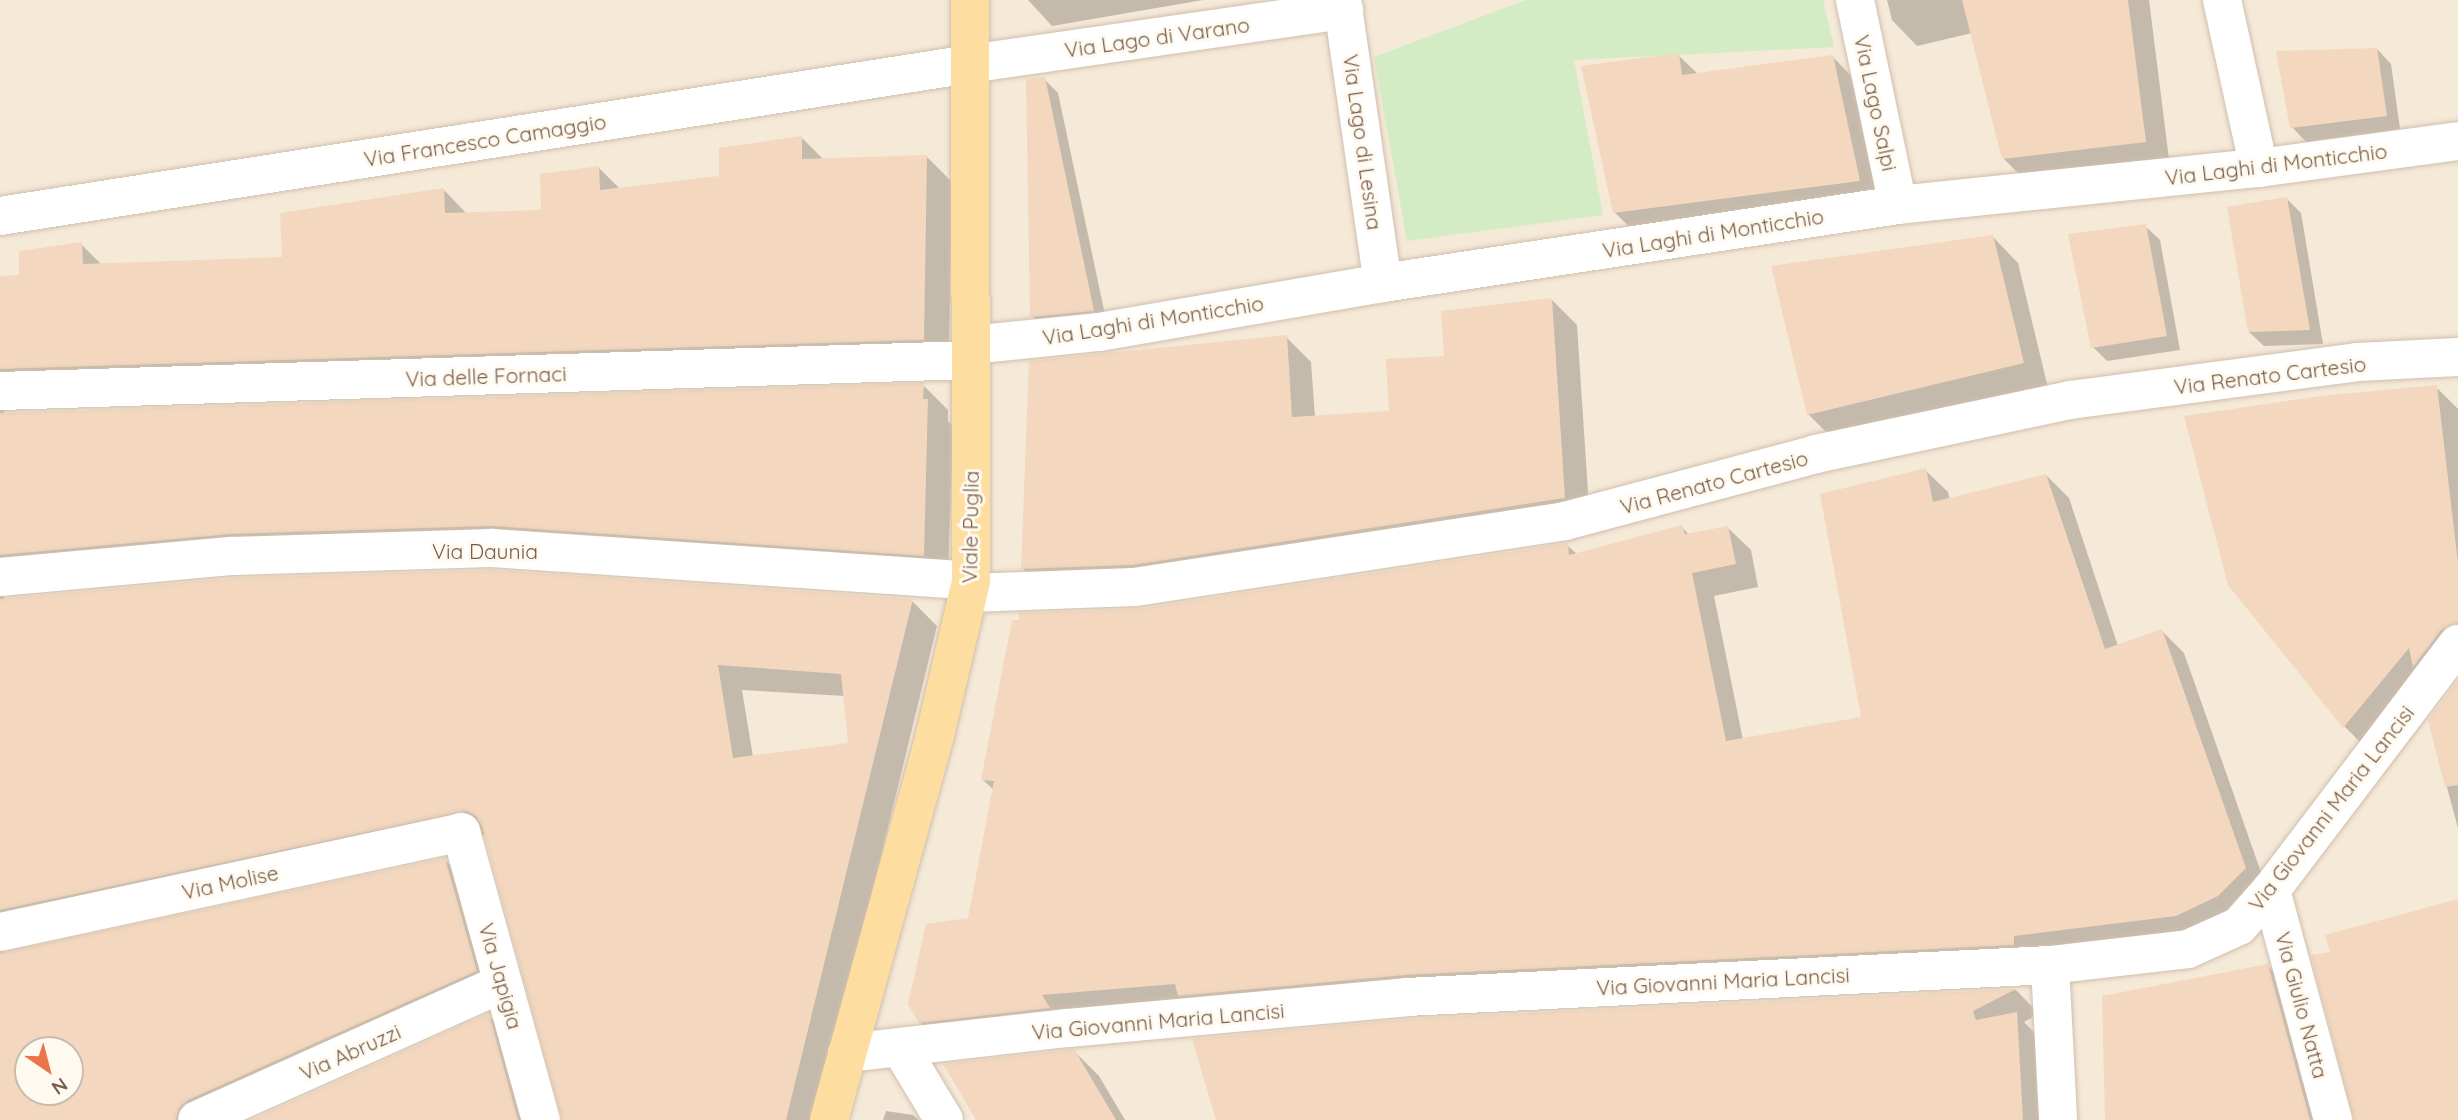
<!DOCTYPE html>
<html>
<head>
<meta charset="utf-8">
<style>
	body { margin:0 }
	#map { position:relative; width:2458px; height:1120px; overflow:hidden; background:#fdf6e9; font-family:Quicksand,sans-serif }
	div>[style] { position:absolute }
	.residential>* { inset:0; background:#f5e9d7 }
	.green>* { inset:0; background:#d4ecc6 }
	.shadow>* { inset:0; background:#0003 }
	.building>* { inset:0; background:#f4d7bf }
	.roads { filter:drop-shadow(0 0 2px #d0bfad) drop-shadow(0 0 2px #d0bfad) }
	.minor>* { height:38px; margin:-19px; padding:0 19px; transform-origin:19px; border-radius:19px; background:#fff }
	.major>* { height:38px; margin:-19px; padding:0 19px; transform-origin:19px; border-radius:19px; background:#fddea0 }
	span { translate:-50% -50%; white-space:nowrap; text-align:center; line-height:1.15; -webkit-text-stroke:6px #fffaf0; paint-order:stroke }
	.street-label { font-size:21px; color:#795d4b }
	.north { position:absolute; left:14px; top:1036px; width:70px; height:70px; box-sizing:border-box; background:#fffaf0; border:2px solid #c9bbae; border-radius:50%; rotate:145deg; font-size:19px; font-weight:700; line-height:28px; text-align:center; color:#795d4b }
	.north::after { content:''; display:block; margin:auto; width:24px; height:32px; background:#eb754b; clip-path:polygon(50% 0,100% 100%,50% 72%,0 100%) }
</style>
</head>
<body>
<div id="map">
	<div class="residential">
		<i style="clip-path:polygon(evenodd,0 0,2458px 0,2458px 1120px,0 1120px,0 0,28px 1050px,70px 1050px,70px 1092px,28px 1092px,28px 1050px)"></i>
	</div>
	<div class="green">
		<i style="clip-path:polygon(1526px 0,1823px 0,1834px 47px,1574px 60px,1603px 215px,1407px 241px,1374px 57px)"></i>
	</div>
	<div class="shadow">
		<i style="clip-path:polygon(1028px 0,1203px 0,1052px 26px)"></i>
		<i style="clip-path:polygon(1887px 0,2149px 0,2170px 167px,2029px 184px,2004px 159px,1972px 33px,1917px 46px,1892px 20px)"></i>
		<i style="clip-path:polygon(2377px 49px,2391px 64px,2400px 129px,2306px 142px,2292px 127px)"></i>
		<i style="clip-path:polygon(1678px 55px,1699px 75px,1833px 57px,1858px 83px,1884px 206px,1640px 237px,1614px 212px)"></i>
		<i style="clip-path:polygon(1044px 79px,1058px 93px,1107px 324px,1046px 330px,1032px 316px)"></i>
		<i style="clip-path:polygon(evenodd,802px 138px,824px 160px,927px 157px,952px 182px,949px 364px,5px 407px,3px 415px,923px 385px,948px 410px,948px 421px,953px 426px,948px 580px,518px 551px,4px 594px,4px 600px,912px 601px,937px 626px,817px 1120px,564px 1120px,486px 835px,482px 835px,21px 935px,4px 950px,3px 955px,445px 860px,470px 885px,501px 996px,224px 1120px,0 1120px,0 277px,21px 276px,81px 244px,102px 265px,283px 259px,444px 190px,467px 214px,543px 211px,599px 168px,620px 189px,721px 178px,802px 138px,742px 690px,845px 696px,850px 745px,753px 757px,742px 690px,802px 138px,28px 1050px,70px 1050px,70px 1092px,28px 1092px,28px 1050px)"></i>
		<i style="clip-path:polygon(2287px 199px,2301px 213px,2323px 344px,2264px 346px,2249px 332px)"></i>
		<i style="clip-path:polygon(2145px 226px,2160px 240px,2180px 350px,2107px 361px,2093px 347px)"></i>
		<i style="clip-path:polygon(1993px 237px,2018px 263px,2048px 388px,1834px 440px,1809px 415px,1773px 267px)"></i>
		<i style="clip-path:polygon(1552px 300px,1577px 325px,1590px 523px,1048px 594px,1023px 569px,1286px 337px,1311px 362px,1315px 417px,1391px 413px,1446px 358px)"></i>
		<i style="clip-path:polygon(2436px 387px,2458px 409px,2458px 665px,2368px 750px,2345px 727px,2229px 584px)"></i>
		<i style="clip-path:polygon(1925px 470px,1948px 492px,1950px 500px,2046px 475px,2069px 498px,2118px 646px,2162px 631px,2184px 653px,2268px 892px,2199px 938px,943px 1045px,920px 1022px,970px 919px,994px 790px,983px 780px,1138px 610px,1567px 545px,1577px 554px,1682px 527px,1689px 535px,1728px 528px,1751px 550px,1758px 587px,1714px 596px,1743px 740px,1863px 718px)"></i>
		<i style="clip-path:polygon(2458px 681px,2458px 828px,2429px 721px)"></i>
		<i style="clip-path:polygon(2268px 966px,2293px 991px,2328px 1120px,2107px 1120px)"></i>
		<i style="clip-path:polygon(2016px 990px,2039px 1014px,2024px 1022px,2041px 1039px,2046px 1120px,1218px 1120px,1409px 1021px)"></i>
		<i style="clip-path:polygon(488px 1015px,513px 1040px,535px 1120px,255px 1120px)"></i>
		<i style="clip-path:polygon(1074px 1051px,1099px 1076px,1125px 1120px,978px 1120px)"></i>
		<i style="clip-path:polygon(886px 1111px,913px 1115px,919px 1120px,883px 1120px)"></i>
	</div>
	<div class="building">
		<i style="clip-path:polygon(1962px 0,2128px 0,2146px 142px,2002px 159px)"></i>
		<i style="clip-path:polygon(2377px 48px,2387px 116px,2290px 128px,2276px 51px)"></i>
		<i style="clip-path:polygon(1679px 53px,1682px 75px,1833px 55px,1860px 181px,1613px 213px,1581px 66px)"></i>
		<i style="clip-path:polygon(1045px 77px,1094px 311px,1030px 317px,1026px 79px)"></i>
		<i style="clip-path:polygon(802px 136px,802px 159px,927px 155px,924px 340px,0 369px,0 276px,19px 275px,19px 251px,82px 242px,83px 264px,282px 257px,280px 213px,444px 188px,445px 213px,541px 210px,540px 174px,599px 166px,600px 190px,719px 176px,719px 148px)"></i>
		<i style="clip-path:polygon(2287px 197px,2310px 330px,2248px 332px,2227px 207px)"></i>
		<i style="clip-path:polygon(2146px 224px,2167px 336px,2091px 348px,2068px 234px)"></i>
		<i style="clip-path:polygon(1993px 235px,2024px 363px,1807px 415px,1771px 266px)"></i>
		<i style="clip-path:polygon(1552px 298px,1565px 498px,1133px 565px,1021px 569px,1029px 361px,1287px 335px,1292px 417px,1389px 411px,1386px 359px,1444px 356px,1441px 311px)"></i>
		<i style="clip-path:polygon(924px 383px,923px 399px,928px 399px,924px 556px,491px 526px,231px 534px,0 555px,0 413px)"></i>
		<i style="clip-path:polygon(2437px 385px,2458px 563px,2458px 623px,2441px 630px,2413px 667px,2409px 648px,2343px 728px,2228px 585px,2184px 416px,2321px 396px)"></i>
		<i style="clip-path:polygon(1926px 468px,1933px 502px,2046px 474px,2105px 649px,2162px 629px,2246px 868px,2218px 896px,2176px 916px,2014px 936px,2014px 945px,1406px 975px,1178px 996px,1175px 984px,1042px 995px,1050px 1008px,919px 1023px,908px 1004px,926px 924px,968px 918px,994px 781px,981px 780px,1012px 620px,1019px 620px,1019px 613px,1138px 609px,1568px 543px,1569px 555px,1682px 525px,1685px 534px,1728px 526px,1736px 564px,1692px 573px,1726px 741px,1861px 717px,1820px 494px)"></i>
		<i style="clip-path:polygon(evenodd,492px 570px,913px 599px,786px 1120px,562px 1120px,482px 826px,476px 816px,467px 811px,0 910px,0 599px,234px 578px,492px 570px,718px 665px,841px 674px,848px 743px,733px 758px,718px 665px)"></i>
		<i style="clip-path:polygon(2458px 680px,2458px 785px,2445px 787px,2428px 720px)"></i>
		<i style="clip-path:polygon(evenodd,445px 858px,477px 971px,188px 1100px,179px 1108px,176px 1120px,0 1120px,0 953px,445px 858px,28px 1050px,70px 1050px,70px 1092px,28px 1092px,28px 1050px)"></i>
		<i style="clip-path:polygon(2458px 899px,2458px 1120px,2354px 1120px,2311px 955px,2330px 952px,2325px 935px)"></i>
		<i style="clip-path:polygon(2268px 964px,2310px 1120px,2105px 1120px,2102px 996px)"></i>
		<i style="clip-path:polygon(2016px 989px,1973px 1011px,1976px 1020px,2017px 1012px,2023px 1120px,1216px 1120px,1192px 1039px,1409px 1019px)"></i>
		<i style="clip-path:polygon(489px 1013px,518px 1120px,251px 1120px)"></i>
		<i style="clip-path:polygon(1074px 1049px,1116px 1120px,976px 1120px,943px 1064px)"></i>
	</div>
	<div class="roads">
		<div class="minor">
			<i style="left:1342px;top:0;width:286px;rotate:81.8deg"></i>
			<i style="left:1855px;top:0;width:209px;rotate:78.2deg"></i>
			<i style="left:2222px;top:0;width:172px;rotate:77.6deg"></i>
			<i style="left:0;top:216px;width:981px;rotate:-8.91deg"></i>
			<i style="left:969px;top:64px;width:379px;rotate:-8.2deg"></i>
			<i style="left:971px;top:345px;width:129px;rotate:-5.8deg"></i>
			<i style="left:1099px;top:332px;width:288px;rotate:-9.8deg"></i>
			<i style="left:1383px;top:283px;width:521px;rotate:-8.61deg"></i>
			<i style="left:1898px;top:205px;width:363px;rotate:-5.9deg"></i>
			<i style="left:2259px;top:168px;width:201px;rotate:-7.7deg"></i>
			<i style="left:0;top:391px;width:971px;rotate:-1.83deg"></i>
			<i style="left:0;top:577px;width:234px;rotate:-5.2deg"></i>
			<i style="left:233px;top:556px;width:259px;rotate:-1.8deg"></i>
			<i style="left:492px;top:548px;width:480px;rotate:3.9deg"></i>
			<i style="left:968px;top:593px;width:167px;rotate:-2.1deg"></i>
			<i style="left:1135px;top:587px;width:435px;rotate:-8.7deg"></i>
			<i style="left:1565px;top:521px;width:260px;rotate:-14.9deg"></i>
			<i style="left:1816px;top:454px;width:260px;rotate:-12deg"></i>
			<i style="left:2070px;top:400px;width:290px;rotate:-7.5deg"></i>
			<i style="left:2357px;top:362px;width:101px;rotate:-2.8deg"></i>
			<i style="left:2271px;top:890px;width:238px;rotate:74.9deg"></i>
			<i style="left:0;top:932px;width:472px;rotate:-12.2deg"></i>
			<i style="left:461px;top:832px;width:299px;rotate:74.5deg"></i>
			<i style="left:2050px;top:965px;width:155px;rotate:87deg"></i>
			<i style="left:900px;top:1047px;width:85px;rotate:58.9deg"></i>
			<i style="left:847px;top:1053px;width:222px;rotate:-6.5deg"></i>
			<i style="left:1068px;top:1028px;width:340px;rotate:-5.2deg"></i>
			<i style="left:1407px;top:997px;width:644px;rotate:-2.85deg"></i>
			<i style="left:2050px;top:965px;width:139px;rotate:-6.6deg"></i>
			<i style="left:2188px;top:949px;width:56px;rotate:-24.3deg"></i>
			<i style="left:2239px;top:926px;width:48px;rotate:-48.4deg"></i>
			<i style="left:2271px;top:890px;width:309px;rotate:-52.8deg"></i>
			<i style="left:197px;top:1120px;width:335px;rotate:-24.1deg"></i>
		</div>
		<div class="major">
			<i style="left:829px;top:1120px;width:399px;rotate:-74.6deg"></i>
			<i style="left:935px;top:735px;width:158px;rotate:-76.8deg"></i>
			<i style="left:971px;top:581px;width:581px;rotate:-90.1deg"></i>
		</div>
	</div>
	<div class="street-label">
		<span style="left:1157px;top:37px;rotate:-8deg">Via Lago di Varano</span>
		<span style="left:1876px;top:103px;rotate:78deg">Via Lago Salpi</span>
		<span style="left:485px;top:140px;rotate:-9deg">Via Francesco Camaggio</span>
		<span style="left:1363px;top:142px;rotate:82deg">Via Lago di Lesina</span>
		<span style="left:2276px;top:164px;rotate:-7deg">Via Laghi di Monticchio</span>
		<span style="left:1713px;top:233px;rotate:-9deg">Via Laghi di Monticchio</span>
		<span style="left:1153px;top:320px;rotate:-9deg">Via Laghi di Monticchio</span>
		<span style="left:2270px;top:375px;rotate:-7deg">Via Renato Cartesio</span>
		<span style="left:486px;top:376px;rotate:-2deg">Via delle Fornaci</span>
		<span style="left:1714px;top:482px;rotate:-15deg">Via Renato Cartesio</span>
		<span style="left:970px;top:527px;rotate:-89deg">Viale Puglia</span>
		<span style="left:485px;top:551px">Via Daunia</span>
		<span style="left:2331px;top:808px;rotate:-52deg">Via Giovanni Maria Lancisi</span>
		<span style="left:230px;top:882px;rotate:-12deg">Via Molise</span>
		<span style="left:501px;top:976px;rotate:74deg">Via Japigia</span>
		<span style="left:1723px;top:981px;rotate:-3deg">Via Giovanni Maria Lancisi</span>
		<span style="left:2302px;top:1005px;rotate:75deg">Via Giulio Natta</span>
		<span style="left:1158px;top:1021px;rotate:-5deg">Via Giovanni Maria Lancisi</span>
		<span style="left:350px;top:1052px;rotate:-24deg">Via Abruzzi</span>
	</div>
	<div class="north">N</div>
</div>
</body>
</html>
